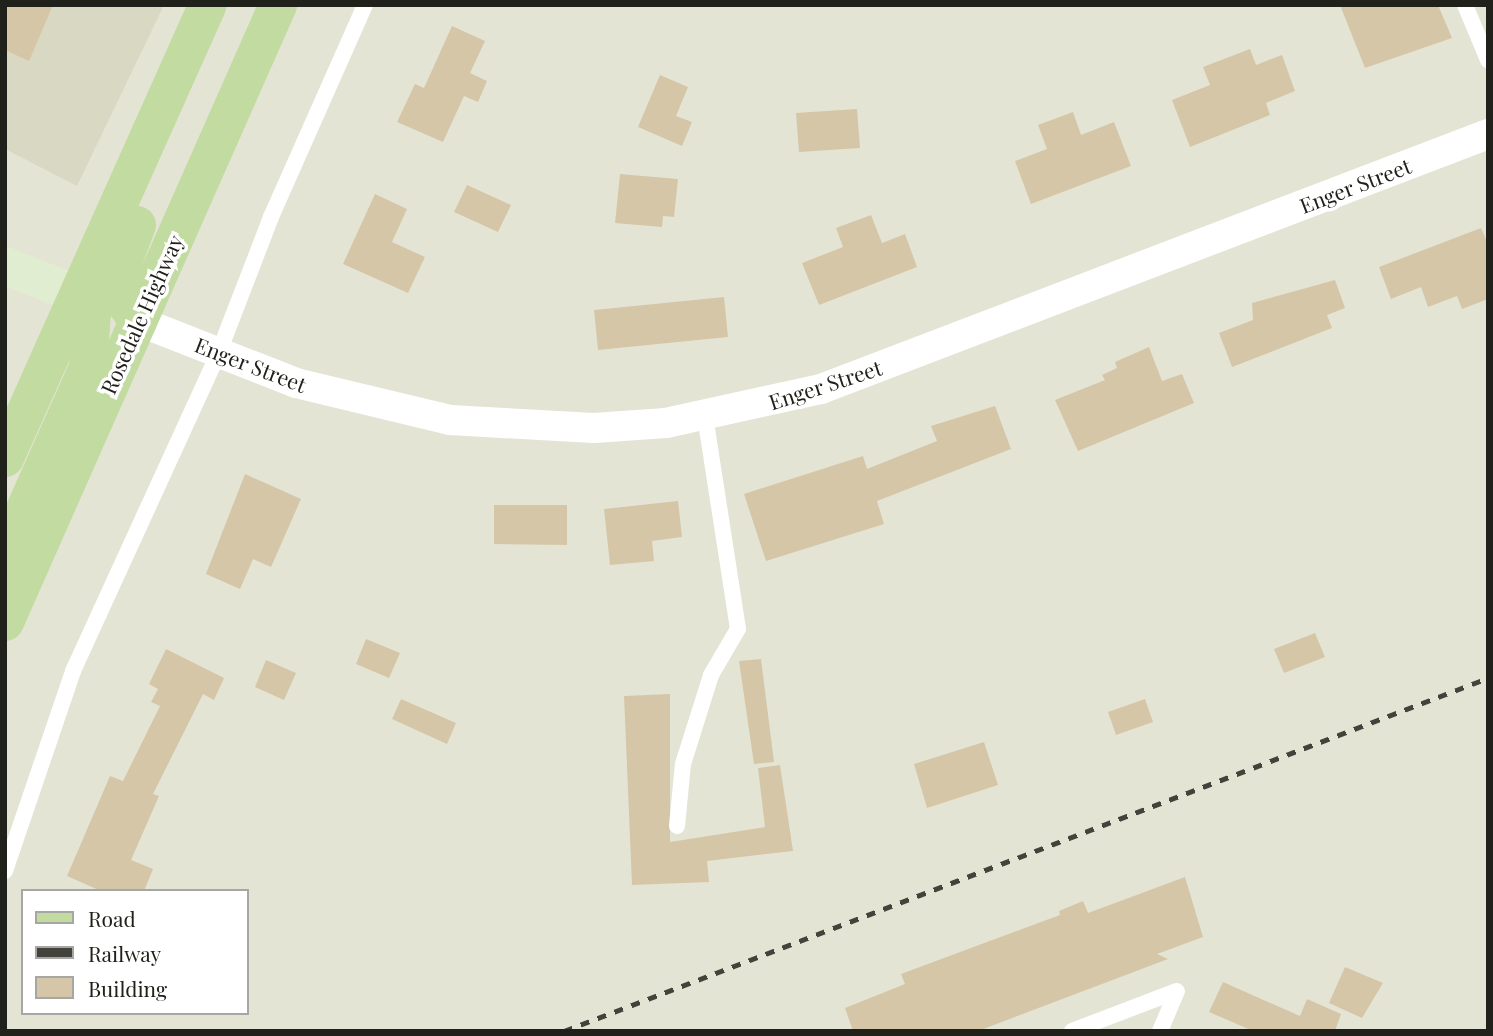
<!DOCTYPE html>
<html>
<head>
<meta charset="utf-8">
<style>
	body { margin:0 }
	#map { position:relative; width:1493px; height:1036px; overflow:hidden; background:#e4e4d5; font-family:"Playfair Display",serif }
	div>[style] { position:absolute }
	.built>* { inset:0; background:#d9d8c2 }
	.building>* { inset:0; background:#d5c6a7 }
	.lane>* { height:16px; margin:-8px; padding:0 8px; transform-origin:8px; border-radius:8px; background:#fff }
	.street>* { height:30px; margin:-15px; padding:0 15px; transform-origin:15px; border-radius:15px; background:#fff }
	.secondary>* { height:38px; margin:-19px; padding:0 19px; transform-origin:19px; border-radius:19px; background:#e1edd0 }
	.primary>* { height:38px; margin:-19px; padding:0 19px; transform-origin:19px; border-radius:19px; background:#c2dba0 }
	.rail>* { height:5px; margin-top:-2.5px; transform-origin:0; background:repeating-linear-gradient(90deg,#43433b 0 9px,transparent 0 18px) }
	span { translate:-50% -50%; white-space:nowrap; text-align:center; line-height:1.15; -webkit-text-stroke:7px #fff; paint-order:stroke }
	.street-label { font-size:21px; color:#21211b }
	.frame { position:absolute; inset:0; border:7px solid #21211b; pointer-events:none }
	.legend { position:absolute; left:21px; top:889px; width:228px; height:126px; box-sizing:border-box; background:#fff; border:2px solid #a6a6a4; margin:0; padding:9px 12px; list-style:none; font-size:21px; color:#21211b }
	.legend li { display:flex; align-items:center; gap:14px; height:35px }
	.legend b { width:35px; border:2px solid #a6a6a4 }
</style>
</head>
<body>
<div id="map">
	<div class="built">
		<i style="clip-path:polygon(5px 5px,164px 5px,77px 186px,5px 149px)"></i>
	</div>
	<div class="building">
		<i style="clip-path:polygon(5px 5px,53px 5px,29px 61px,5px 50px)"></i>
		<i style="clip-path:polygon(1340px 5px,1438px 5px,1452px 38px,1365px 68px)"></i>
		<i style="clip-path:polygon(452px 26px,485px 41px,470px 73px,487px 81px,478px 102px,464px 96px,443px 142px,397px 122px,415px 84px,424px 88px)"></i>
		<i style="clip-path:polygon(1250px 49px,1256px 65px,1282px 55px,1295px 91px,1266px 103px,1270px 115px,1190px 147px,1172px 100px,1210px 85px,1203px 67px)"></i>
		<i style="clip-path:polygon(660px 75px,688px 87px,676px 116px,692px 122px,682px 146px,638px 127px)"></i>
		<i style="clip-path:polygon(857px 109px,860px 148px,799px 152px,796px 113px)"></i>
		<i style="clip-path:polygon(1073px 112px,1081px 135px,1114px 122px,1131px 166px,1031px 204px,1015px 161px,1047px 149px,1038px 125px)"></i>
		<i style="clip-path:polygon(620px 174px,678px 179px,674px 217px,663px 216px,662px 227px,615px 223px)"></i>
		<i style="clip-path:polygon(467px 185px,511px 205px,498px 232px,454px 212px)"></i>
		<i style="clip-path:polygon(375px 194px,407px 209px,392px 242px,425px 257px,408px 293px,343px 264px)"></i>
		<i style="clip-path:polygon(871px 215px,882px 243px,905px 234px,917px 267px,819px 305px,802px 263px,843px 247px,836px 228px)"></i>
		<i style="clip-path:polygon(1481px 228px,1488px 244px,1488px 299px,1462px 309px,1457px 296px,1428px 307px,1421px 287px,1391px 299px,1379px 267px)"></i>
		<i style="clip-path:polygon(1335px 280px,1345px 308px,1327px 315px,1332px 328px,1232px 367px,1219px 333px,1253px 320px,1252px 303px)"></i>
		<i style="clip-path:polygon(724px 297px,728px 337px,598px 350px,594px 310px)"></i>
		<i style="clip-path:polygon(1149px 347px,1162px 381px,1182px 374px,1194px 403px,1078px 451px,1055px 400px,1105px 380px,1102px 375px,1117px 368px,1115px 362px)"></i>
		<i style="clip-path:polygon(995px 406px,1011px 449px,877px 501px,884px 524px,766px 561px,744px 494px,863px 456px,867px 469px,937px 441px,931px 426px)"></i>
		<i style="clip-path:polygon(245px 474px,301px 499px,271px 567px,253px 559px,240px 589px,206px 574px)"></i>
		<i style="clip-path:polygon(678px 501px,682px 537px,652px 541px,654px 561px,610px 565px,604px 509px)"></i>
		<i style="clip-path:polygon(494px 505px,567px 505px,567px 545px,494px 544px)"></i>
		<i style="clip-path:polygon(1315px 633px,1325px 657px,1284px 673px,1274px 649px)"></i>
		<i style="clip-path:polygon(366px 639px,400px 653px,389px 678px,356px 664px)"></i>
		<i style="clip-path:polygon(166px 649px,224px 678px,214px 700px,203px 694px,153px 794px,159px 796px,131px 860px,153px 869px,144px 891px,101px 891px,67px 876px,110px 776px,123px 781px,160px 706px,151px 702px,158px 689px,149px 684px)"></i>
		<i style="clip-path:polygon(761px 659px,774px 762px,754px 764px,739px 661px)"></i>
		<i style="clip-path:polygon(266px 660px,296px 673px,284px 700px,255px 687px)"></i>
		<i style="clip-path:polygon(670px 694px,670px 842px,765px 827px,758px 768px,780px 765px,793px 851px,707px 861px,709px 882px,632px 885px,624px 696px)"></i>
		<i style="clip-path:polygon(401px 699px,456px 723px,447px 744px,392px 719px)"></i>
		<i style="clip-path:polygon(1145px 699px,1153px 722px,1116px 735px,1108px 712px)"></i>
		<i style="clip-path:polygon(984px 742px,998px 785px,927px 808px,914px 764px)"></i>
		<i style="clip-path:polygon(1185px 877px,1203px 937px,1157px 954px,1168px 959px,978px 1031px,853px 1031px,845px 1008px,905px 984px,901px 974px,1060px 915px,1059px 911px,1083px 901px,1088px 913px)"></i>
		<i style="clip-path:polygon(1345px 967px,1383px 983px,1362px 1018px,1329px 1003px)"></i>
		<i style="clip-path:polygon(1223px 982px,1300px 1016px,1307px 999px,1341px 1014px,1335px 1031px,1253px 1031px,1209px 1012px)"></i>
	</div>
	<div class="lane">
		<i style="left:1465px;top:5px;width:60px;rotate:67.3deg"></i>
		<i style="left:677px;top:826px;width:62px;rotate:-84.5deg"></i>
		<i style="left:683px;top:764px;width:93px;rotate:-72.5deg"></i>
		<i style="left:711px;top:675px;width:53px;rotate:-59.6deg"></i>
		<i style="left:738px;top:629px;width:216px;rotate:-98.8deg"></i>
		<i style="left:5px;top:871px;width:211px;rotate:-71.2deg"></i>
		<i style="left:73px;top:671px;width:351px;rotate:-65.4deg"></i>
		<i style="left:219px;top:352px;width:145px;rotate:-68.9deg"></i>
		<i style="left:271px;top:217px;width:232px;rotate:-66.1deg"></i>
		<i style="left:1072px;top:1031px;width:112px;rotate:-20.9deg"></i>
		<i style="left:1160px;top:1031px;width:43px;rotate:-67deg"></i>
	</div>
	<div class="street">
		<i style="left:138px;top:321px;width:170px;rotate:21.4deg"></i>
		<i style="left:296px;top:383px;width:158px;rotate:13.5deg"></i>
		<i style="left:450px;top:420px;width:144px;rotate:3.2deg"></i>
		<i style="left:594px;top:428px;width:72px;rotate:-4deg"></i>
		<i style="left:666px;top:423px;width:159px;rotate:-12.4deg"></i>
		<i style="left:821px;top:389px;width:714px;rotate:-20.92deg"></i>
	</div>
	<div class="secondary">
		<i style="left:5px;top:266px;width:79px;rotate:21.4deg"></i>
	</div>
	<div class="primary">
		<i style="left:137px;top:225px;width:57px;rotate:110.7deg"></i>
		<i style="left:117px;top:278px;width:18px;rotate:81deg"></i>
		<i style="left:120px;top:296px;width:31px;rotate:54deg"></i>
		<i style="left:5px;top:458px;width:496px;rotate:-65.9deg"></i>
		<i style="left:5px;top:554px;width:204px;rotate:-66deg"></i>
		<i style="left:88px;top:368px;width:56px;rotate:-85.9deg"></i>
		<i style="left:92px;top:312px;width:21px;rotate:-127deg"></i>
		<i style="left:5px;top:622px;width:675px;rotate:-66.13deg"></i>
	</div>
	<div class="rail">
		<i style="left:564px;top:1031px;width:989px;rotate:-20.91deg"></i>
	</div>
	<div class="street-label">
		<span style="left:1355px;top:185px;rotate:-21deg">Enger Street</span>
		<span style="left:141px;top:314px;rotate:-66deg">Rosedale Highway</span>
		<span style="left:251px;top:364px;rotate:21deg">Enger Street</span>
		<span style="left:825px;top:384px;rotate:-18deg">Enger Street</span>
	</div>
	<div class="frame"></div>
	<ul class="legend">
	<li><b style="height:9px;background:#c2dba0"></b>Road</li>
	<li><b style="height:9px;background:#43433b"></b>Railway</li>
	<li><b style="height:19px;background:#d5c6a7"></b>Building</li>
	</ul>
</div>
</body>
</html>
